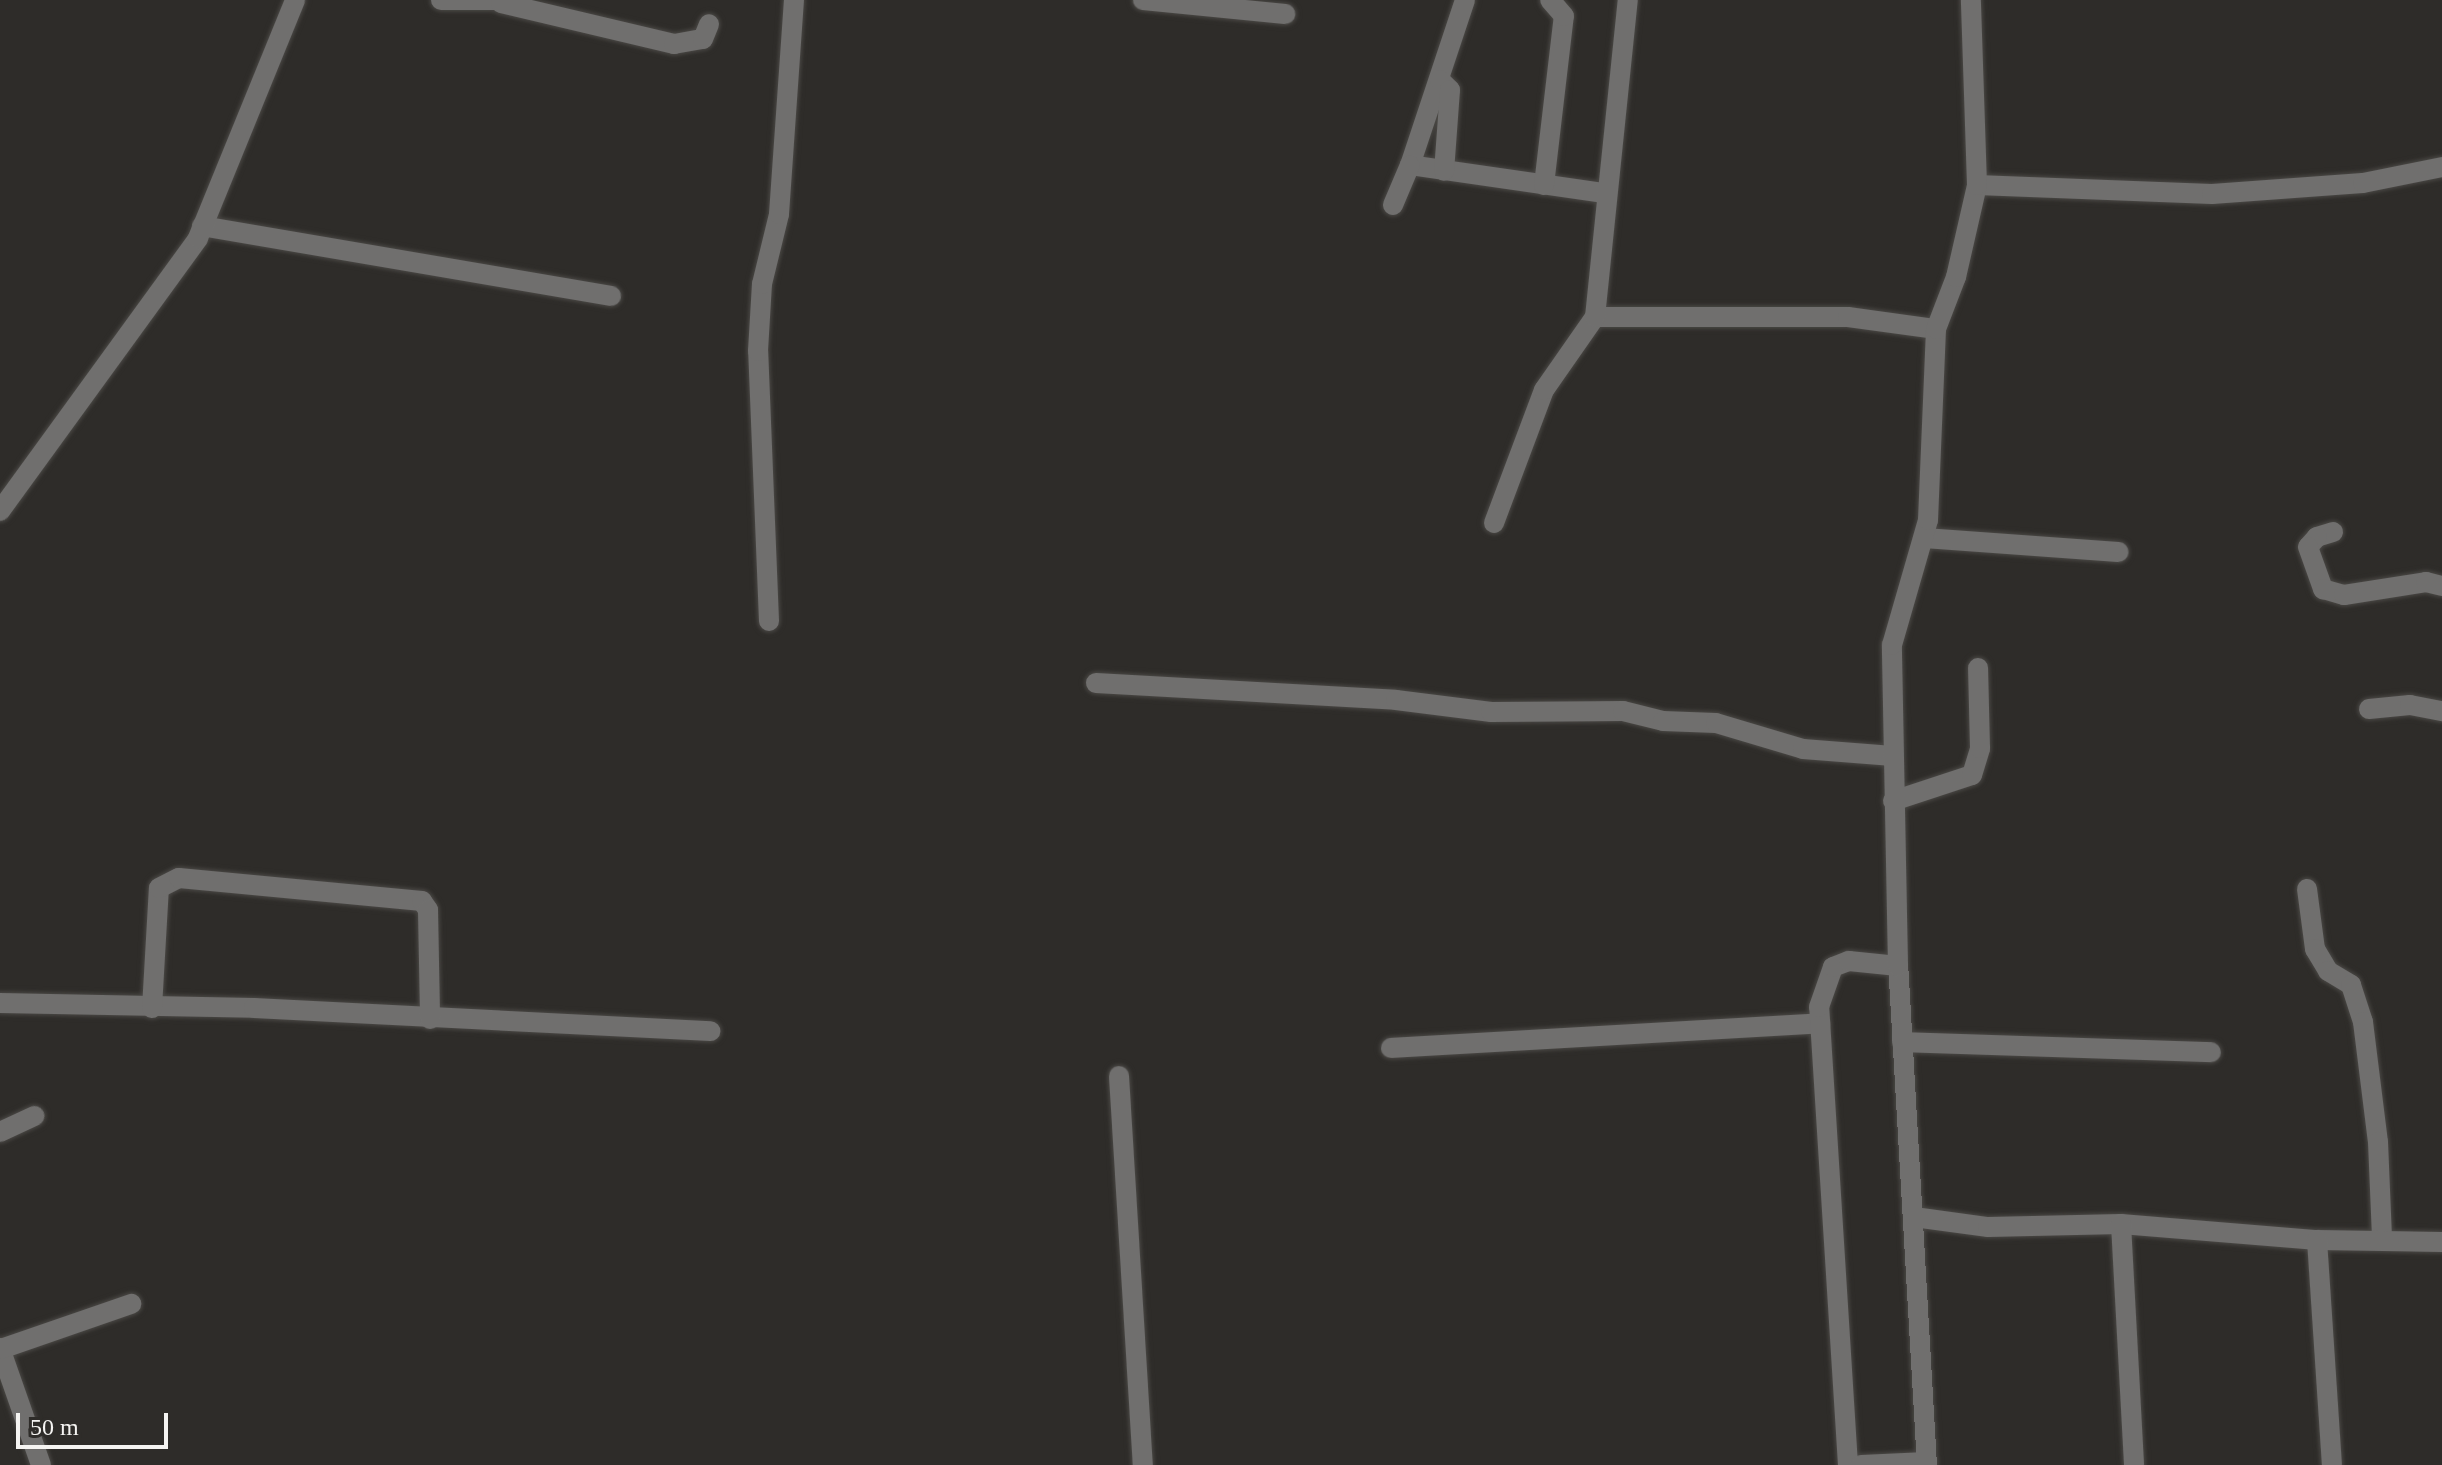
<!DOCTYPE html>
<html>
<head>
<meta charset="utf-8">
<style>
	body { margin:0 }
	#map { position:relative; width:2442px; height:1465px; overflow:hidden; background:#2e2c29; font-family:Georgia,serif }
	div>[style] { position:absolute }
	.roads { filter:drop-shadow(0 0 2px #4a4845) drop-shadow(0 0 2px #4a4845) }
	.minor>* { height:20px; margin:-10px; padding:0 10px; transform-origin:10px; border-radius:10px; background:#706f6e }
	span { translate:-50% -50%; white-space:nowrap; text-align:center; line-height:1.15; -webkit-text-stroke:7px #2e2c29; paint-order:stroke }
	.scale { position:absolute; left:16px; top:1413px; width:152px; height:36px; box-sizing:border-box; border:4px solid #f5f4f2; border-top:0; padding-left:10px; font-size:24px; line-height:28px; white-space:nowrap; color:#f5f4f2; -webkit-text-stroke:6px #2e2c29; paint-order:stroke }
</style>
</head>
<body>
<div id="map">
	<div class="roads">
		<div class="minor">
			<i style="left:441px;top:0;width:62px"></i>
			<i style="left:1143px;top:0;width:143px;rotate:5.6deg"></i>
			<i style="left:1465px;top:0;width:174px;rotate:108.4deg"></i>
			<i style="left:1410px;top:165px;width:197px;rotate:8.2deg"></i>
			<i style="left:501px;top:3px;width:178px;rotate:13.3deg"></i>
			<i style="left:674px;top:44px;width:29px;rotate:-10deg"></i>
			<i style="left:703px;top:39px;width:16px;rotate:-68deg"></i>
			<i style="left:1440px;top:80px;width:14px;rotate:45deg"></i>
			<i style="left:1450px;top:90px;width:81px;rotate:94.2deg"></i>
			<i style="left:1544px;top:185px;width:170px;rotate:-83.3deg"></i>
			<i style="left:1564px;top:16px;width:21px;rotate:-131deg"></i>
			<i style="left:1977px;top:185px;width:235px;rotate:2.2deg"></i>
			<i style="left:2212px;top:194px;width:151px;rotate:-4.2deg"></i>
			<i style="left:2363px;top:183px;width:81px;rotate:-11.4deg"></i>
			<i style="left:1393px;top:205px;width:43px;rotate:-67deg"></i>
			<i style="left:202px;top:226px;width:415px;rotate:9.7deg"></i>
			<i style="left:1595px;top:317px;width:253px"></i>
			<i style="left:1848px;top:317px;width:89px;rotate:7.8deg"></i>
			<i style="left:0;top:511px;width:337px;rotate:-54deg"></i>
			<i style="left:198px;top:238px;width:257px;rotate:-67.8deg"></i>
			<i style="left:1494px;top:523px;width:142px;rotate:-69.4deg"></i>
			<i style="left:1544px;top:390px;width:89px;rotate:-55.1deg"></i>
			<i style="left:1595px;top:317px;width:319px;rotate:-84.1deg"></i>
			<i style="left:2333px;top:532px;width:17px;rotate:163deg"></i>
			<i style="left:2317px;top:537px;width:13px;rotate:132deg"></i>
			<i style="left:2308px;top:547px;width:45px;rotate:70.3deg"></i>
			<i style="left:2323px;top:589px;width:22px;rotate:16deg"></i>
			<i style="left:2344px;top:595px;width:83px;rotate:-9deg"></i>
			<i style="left:2426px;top:582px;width:16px;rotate:14deg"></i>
			<i style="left:1924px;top:538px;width:195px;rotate:4.1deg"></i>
			<i style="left:769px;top:621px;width:270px;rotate:-92.3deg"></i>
			<i style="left:758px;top:351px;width:67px;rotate:-86.6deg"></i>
			<i style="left:762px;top:284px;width:72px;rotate:-76.3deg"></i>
			<i style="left:779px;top:214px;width:215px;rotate:-86deg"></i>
			<i style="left:1096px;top:683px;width:300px;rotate:3.2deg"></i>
			<i style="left:1396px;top:700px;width:96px;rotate:7.2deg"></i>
			<i style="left:1491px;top:712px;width:132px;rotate:-0.4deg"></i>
			<i style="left:1623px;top:711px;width:41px;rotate:14deg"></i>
			<i style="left:1663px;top:721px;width:53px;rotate:2.2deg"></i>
			<i style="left:1716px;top:723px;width:91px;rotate:16.6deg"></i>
			<i style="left:1803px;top:749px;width:90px;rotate:4.4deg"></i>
			<i style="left:2369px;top:709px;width:41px;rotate:-5.6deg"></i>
			<i style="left:2410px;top:705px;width:33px;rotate:11deg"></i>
			<i style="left:1893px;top:801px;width:83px;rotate:-18.2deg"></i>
			<i style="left:1972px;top:775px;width:28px;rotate:-73deg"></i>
			<i style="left:1980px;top:748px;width:80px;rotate:-91.4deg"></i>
			<i style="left:2307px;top:889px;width:61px;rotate:82.4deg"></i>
			<i style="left:2315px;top:949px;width:26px;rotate:59deg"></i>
			<i style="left:2328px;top:971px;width:27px;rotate:31deg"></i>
			<i style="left:2351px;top:985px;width:39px;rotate:72deg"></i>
			<i style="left:2363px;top:1022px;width:121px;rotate:82.9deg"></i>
			<i style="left:2378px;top:1142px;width:97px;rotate:87.6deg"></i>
			<i style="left:0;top:1003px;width:254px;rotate:1.1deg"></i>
			<i style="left:254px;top:1008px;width:457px;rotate:2.9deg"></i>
			<i style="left:152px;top:1008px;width:120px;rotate:-86.7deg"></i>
			<i style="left:159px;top:888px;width:22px;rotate:-27deg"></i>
			<i style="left:179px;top:878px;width:244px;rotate:5.4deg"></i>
			<i style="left:422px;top:901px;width:11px;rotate:56deg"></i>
			<i style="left:428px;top:910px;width:109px;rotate:88.9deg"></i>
			<i style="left:1902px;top:1042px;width:309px;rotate:1.9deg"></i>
			<i style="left:1391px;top:1048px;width:430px;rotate:-3.3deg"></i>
			<i style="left:1119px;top:1076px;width:390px;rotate:86.5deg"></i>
			<i style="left:0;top:1132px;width:38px;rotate:-25deg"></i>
			<i style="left:1914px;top:1217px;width:75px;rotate:7.7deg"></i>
			<i style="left:1988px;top:1227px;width:133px;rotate:-1.3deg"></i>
			<i style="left:2121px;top:1224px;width:197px;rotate:4.7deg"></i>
			<i style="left:2317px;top:1240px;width:125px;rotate:0.9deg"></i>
			<i style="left:2121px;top:1224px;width:241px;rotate:86.9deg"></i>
			<i style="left:2317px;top:1240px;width:225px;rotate:86.2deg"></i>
			<i style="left:0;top:1348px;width:124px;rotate:70.7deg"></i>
			<i style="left:1px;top:1349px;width:138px;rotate:-19.1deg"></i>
			<i style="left:1848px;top:1465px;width:459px;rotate:-93.6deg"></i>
			<i style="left:1819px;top:1007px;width:42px;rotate:-70.7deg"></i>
			<i style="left:1833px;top:967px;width:17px;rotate:-21deg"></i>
			<i style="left:1849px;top:961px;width:49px;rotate:5.8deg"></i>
			<i style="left:1861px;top:1465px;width:66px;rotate:-2.6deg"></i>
			<i style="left:1927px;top:1465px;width:500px;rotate:-93.3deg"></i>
			<i style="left:1898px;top:966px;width:321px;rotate:-91.1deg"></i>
			<i style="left:1892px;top:645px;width:130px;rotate:-73.9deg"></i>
			<i style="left:1928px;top:520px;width:191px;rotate:-87.6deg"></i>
			<i style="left:1936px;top:329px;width:56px;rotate:-69deg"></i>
			<i style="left:1956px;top:277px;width:94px;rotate:-77.1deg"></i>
			<i style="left:1977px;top:185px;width:185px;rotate:-91.9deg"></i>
		</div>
	</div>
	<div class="scale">50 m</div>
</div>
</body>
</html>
